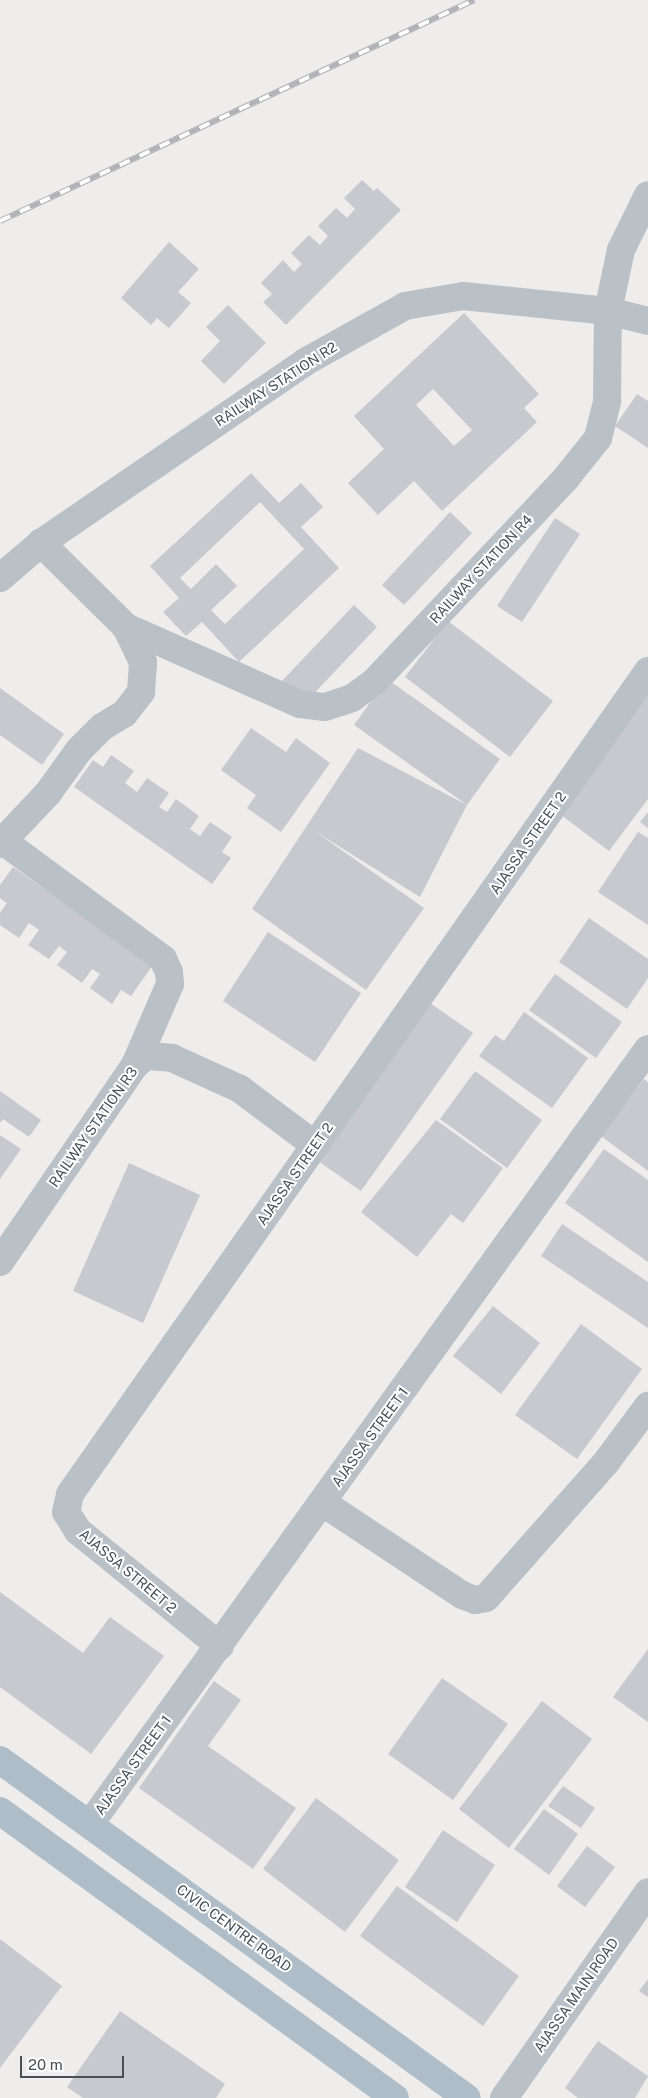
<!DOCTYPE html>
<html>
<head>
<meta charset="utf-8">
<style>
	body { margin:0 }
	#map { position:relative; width:648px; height:2098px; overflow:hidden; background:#efecec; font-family:"Public Sans",sans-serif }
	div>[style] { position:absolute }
	.building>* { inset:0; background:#c7c9ce }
	.minor>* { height:28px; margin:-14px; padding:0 14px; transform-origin:14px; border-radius:14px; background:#b9c1c7 }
	.major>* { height:28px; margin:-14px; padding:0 14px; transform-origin:14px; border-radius:14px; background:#afbdc8 }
	.rail>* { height:5.5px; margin-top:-2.75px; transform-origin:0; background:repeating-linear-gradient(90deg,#fff 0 11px,#afb2b6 0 22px); box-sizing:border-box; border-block:1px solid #afb2b6 }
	span { translate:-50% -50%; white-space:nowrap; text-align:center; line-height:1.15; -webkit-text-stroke:4px #fff; paint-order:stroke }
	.street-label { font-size:14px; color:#475057 }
	.scale { position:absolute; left:20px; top:2056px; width:104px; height:22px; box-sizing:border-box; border:2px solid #475057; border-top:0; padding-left:6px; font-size:15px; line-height:18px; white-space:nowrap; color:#475057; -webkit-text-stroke:4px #fff; paint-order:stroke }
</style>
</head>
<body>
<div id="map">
	<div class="building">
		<i style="clip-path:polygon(362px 180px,374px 191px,377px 188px,401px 210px,286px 325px,263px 302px,272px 294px,261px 283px,283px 260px,294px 272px,302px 264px,291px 253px,309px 235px,320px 245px,328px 236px,318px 226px,336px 208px,347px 218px,355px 209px,344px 198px)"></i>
		<i style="clip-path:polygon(169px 242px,199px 269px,178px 292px,191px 303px,169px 328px,157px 318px,151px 325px,121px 298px)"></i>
		<i style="clip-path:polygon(228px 305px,266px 343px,224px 384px,201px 361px,220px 341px,206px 327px)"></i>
		<i style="clip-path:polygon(evenodd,464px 313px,539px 394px,524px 408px,537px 422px,442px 511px,414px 481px,378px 515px,348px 483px,384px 449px,354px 416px,464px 313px,433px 389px,472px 430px,454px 446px,416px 405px,433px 389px)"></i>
		<i style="clip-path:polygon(637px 394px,648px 401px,648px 448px,615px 426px)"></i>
		<i style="clip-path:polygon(evenodd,251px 473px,279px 503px,301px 483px,323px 507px,301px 527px,339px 568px,239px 662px,202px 622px,186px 636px,163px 612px,179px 598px,150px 566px,251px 473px,260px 502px,304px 549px,225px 624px,211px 610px,237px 586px,216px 564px,191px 589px,180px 578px,260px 502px)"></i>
		<i style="clip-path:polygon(450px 512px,472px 533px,404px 605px,382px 585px)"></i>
		<i style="clip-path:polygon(555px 518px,580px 534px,522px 622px,497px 606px)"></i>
		<i style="clip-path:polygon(354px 605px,377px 627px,304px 704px,281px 682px)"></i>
		<i style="clip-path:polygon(448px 621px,553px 701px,510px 757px,405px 677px)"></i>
		<i style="clip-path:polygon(387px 679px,500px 759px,467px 805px,420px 897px,316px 832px,424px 908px,366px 990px,252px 909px,358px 748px,467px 805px,354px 725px)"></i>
		<i style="clip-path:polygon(648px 680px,648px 799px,609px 851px,553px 809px)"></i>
		<i style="clip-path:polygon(0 688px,64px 734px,42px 765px,0 735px)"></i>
		<i style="clip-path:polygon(251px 728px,286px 752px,296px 738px,330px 763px,281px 832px,247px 808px,256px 795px,221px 770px)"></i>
		<i style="clip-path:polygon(111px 755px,134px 771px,125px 783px,137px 792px,147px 778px,169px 793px,159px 807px,167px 812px,176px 799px,199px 816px,190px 829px,200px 836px,210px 822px,232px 837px,222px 852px,231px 858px,212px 884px,74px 787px,93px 760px,103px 767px)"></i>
		<i style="clip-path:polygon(648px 812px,648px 828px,640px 822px)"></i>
		<i style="clip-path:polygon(638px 832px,648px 838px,648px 925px,598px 892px)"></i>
		<i style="clip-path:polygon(13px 867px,153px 965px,131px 996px,121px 990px,112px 1004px,90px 988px,100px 974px,92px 969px,82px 983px,57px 965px,67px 952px,59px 946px,49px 959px,28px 945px,39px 930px,29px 923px,19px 938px,0 925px,0 913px,7px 903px,0 898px,0 885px)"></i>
		<i style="clip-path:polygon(589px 918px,648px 959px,648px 978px,627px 1009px,559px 962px)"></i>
		<i style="clip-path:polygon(268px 932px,361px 993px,315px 1062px,223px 1001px)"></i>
		<i style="clip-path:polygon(555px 974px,622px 1022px,596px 1058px,529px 1010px)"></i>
		<i style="clip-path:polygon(430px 1003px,473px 1033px,361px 1191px,318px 1161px)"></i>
		<i style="clip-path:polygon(524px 1012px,588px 1058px,552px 1108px,479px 1056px,495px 1035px,504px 1041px)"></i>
		<i style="clip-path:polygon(475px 1071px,542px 1120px,507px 1168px,440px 1119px)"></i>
		<i style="clip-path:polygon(644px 1079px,648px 1082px,648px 1171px,601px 1136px)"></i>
		<i style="clip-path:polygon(0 1091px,41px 1120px,29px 1137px,3px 1119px,0 1123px)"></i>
		<i style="clip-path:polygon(436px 1120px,503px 1168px,463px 1223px,451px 1214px,417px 1257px,361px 1212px)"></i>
		<i style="clip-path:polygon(0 1135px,21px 1149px,0 1179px)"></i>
		<i style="clip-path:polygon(604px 1149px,648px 1180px,648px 1262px,565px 1203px)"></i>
		<i style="clip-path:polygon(129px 1163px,200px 1195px,143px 1323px,73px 1291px)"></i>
		<i style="clip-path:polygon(562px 1224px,648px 1282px,648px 1328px,541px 1256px)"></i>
		<i style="clip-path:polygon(493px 1306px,540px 1343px,501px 1394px,453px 1356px)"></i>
		<i style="clip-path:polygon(581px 1324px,642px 1369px,577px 1459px,515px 1415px)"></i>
		<i style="clip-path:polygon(0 1592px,83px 1653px,110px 1617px,164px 1656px,91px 1754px,0 1687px)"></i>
		<i style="clip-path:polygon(648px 1649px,648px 1722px,613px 1697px)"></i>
		<i style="clip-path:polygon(442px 1678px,508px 1724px,453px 1800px,388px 1754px)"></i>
		<i style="clip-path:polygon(214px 1681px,241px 1700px,208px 1746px,296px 1808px,253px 1869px,139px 1788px)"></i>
		<i style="clip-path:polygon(542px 1701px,592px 1739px,509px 1848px,459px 1809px)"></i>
		<i style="clip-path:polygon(563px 1786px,595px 1808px,581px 1828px,548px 1806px)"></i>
		<i style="clip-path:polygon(316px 1798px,399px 1860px,345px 1932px,263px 1869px)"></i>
		<i style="clip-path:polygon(544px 1809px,578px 1834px,549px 1875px,514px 1849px)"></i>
		<i style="clip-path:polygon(443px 1830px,495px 1865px,457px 1922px,405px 1887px)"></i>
		<i style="clip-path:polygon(587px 1846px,615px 1867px,585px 1907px,557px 1886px)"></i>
		<i style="clip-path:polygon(397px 1886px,519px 1976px,483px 2026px,360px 1936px)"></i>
		<i style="clip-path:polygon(0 1939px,62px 1986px,0 2068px)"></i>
		<i style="clip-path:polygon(648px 1979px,648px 1997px,639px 1991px)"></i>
		<i style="clip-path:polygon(120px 2011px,225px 2084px,216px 2098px,83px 2098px,67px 2087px)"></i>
		<i style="clip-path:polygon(598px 2041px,648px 2076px,635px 2098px,578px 2098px,565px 2088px)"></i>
	</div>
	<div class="minor">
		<i style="left:0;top:578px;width:54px;rotate:-40.5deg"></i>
		<i style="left:41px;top:543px;width:320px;rotate:-34.4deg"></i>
		<i style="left:305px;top:362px;width:115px;rotate:-29.2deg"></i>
		<i style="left:405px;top:306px;width:59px;rotate:-9.8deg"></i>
		<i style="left:463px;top:296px;width:146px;rotate:5.9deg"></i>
		<i style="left:608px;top:311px;width:41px;rotate:14deg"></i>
		<i style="left:126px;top:627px;width:190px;rotate:23.9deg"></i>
		<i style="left:300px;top:704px;width:25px;rotate:7deg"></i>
		<i style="left:325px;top:707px;width:28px;rotate:-18deg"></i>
		<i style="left:352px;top:698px;width:29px;rotate:-36deg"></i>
		<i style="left:375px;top:681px;width:279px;rotate:-46.7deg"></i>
		<i style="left:566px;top:478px;width:51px;rotate:-51.3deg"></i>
		<i style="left:598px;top:438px;width:38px;rotate:-76deg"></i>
		<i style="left:607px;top:401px;width:90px;rotate:-89.4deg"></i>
		<i style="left:608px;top:311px;width:62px;rotate:-78deg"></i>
		<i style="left:621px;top:250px;width:61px;rotate:-63.9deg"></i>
		<i style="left:3px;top:841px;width:199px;rotate:36.4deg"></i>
		<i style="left:163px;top:959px;width:14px;rotate:65deg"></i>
		<i style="left:169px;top:972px;width:12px;rotate:85deg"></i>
		<i style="left:170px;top:984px;width:88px;rotate:113.4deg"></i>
		<i style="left:0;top:844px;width:70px;rotate:-46.7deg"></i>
		<i style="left:48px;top:793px;width:53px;rotate:-54.2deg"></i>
		<i style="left:79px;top:750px;width:33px;rotate:-45deg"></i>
		<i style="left:102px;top:727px;width:26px;rotate:-31deg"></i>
		<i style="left:124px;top:714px;width:28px;rotate:-52deg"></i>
		<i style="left:141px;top:692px;width:30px;rotate:-86deg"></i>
		<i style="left:143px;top:662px;width:39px;rotate:-116deg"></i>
		<i style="left:126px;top:627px;width:120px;rotate:-135.3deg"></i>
		<i style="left:0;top:1262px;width:239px;rotate:-55.6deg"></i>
		<i style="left:135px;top:1065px;width:14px;rotate:-39deg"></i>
		<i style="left:146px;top:1056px;width:26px;rotate:4deg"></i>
		<i style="left:172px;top:1058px;width:75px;rotate:24.5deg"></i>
		<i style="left:240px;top:1089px;width:94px;rotate:36.7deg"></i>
		<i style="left:323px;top:1503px;width:167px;rotate:33.5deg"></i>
		<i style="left:462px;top:1595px;width:14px;rotate:21deg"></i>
		<i style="left:475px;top:1600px;width:11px;rotate:-10deg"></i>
		<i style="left:486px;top:1598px;width:183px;rotate:-48.5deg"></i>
		<i style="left:607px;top:1461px;width:69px;rotate:-53.3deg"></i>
		<i style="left:220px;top:1646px;width:183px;rotate:-141deg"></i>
		<i style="left:78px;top:1531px;width:22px;rotate:-122deg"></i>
		<i style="left:66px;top:1512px;width:18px;rotate:-77deg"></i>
		<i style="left:70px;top:1494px;width:1006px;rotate:-54.92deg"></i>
		<i style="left:90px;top:1824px;width:955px;rotate:-54.25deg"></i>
		<i style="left:504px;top:2098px;width:251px;rotate:-55deg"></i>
	</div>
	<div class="major">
		<i style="left:0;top:1760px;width:576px;rotate:35.9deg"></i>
		<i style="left:0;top:1811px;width:488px;rotate:36deg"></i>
	</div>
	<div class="rail">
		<i style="left:0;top:221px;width:523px;rotate:-25deg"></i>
	</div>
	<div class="street-label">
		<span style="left:276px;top:384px;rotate:-33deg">RAILWAY STATION R2</span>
		<span style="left:481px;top:569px;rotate:-47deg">RAILWAY STATION R4</span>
		<span style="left:528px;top:843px;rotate:-55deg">AJASSA STREET 2</span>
		<span style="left:93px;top:1127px;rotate:-55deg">RAILWAY STATION R3</span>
		<span style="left:295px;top:1174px;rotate:-55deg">AJASSA STREET 2</span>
		<span style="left:370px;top:1437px;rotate:-54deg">AJASSA STREET 1</span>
		<span style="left:128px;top:1571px;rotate:40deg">AJASSA STREET 2</span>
		<span style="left:133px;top:1765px;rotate:-54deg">AJASSA STREET 1</span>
		<span style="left:234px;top:1928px;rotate:36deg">CIVIC CENTRE ROAD</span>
		<span style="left:576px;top:1995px;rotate:-55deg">AJASSA MAIN ROAD</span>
	</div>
	<div class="scale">20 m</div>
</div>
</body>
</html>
